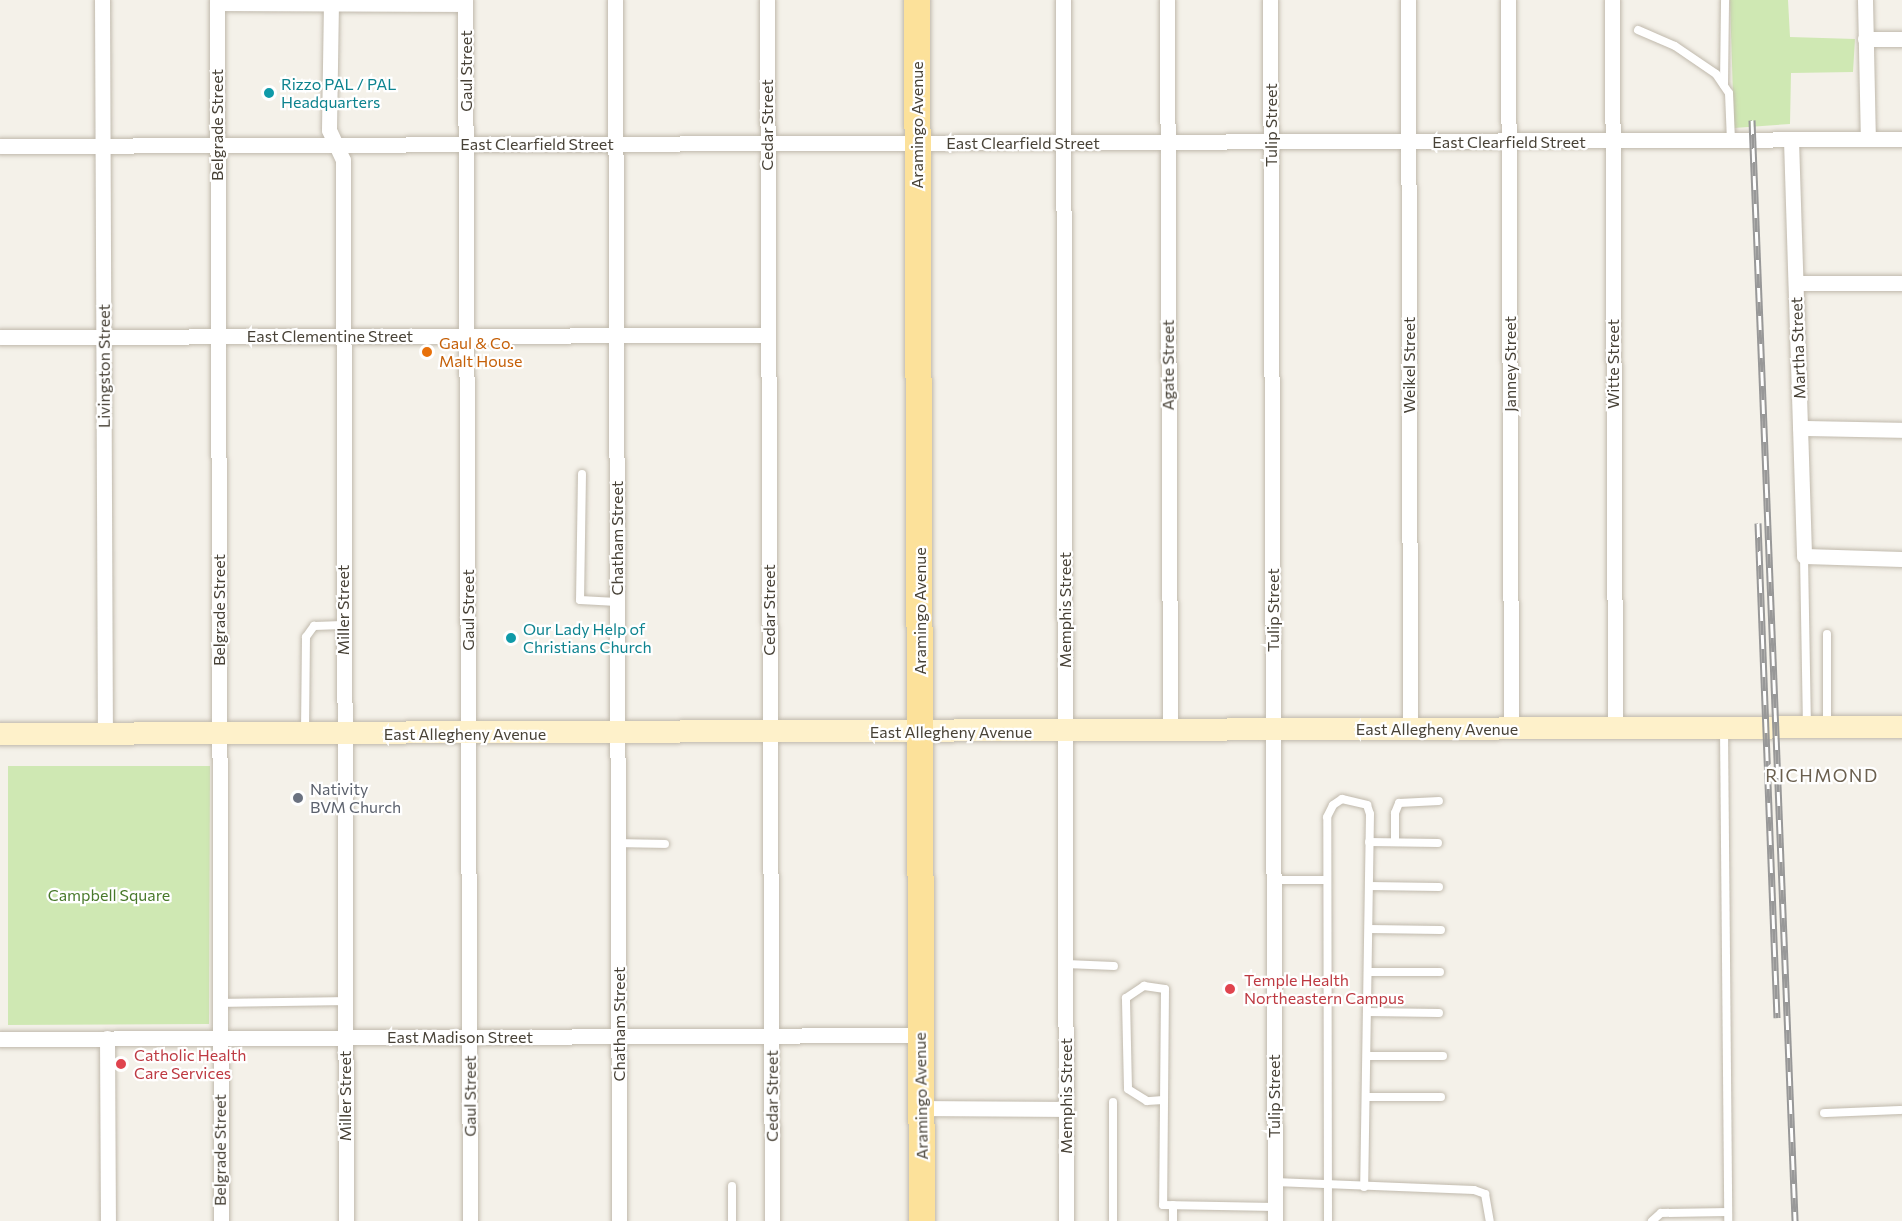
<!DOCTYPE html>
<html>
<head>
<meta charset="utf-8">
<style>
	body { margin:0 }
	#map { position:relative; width:1902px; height:1221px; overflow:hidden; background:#f4f1e9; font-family:Commissioner,sans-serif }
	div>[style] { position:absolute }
	.green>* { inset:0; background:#cfe8b3 }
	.roads { filter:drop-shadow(0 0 2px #c0b9ac) drop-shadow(0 0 2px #c0b9ac) }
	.lane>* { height:8px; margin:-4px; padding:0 4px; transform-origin:4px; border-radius:4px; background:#fff }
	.street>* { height:15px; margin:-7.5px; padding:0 7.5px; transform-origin:7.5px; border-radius:7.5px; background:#fff }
	.secondary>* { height:22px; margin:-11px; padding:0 11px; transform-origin:11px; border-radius:11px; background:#fef1ca }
	.primary>* { height:26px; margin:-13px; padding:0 13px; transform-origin:13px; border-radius:13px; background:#fce19a }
	.rail>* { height:7px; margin-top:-3.5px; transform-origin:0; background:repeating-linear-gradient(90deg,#fff 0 14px,#989898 0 28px); box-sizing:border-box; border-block:2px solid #989898 }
	.dots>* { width:16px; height:16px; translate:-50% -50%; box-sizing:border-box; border:3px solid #fff; border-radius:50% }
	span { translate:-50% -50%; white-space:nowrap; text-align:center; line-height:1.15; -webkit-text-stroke:4.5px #fff; paint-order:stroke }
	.street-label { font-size:16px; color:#484237 }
	.culture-label { font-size:16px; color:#0d838f }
	.left { translate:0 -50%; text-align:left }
	.food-label { font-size:16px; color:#c56008 }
	.worship-label { font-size:16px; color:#5b616d }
	.park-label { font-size:16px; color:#48792b }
	.health-label { font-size:16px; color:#be3a42 }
	.neighbourhood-label { font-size:18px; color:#6b604f; letter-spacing:1.5px }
</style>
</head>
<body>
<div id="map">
	<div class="green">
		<i style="clip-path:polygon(1730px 0,1788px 0,1790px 37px,1855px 39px,1853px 72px,1791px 73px,1790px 124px,1734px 128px)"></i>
		<i style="clip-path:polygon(8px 766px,210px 766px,209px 1024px,8px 1025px)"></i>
	</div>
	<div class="roads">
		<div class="lane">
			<i style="left:1638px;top:30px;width:40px;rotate:23.4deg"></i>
			<i style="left:1675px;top:46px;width:50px;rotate:34.3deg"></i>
			<i style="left:1716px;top:74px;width:23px;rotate:56deg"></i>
			<i style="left:1729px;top:93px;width:48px;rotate:87.6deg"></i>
			<i style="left:1724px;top:85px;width:85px;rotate:-89.3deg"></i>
			<i style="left:582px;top:474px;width:126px;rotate:90.9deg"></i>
			<i style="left:580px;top:600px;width:37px;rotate:3deg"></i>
			<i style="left:1804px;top:556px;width:169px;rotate:89deg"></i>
			<i style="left:1827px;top:726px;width:92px;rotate:-90deg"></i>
			<i style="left:1724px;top:729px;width:492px;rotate:89.5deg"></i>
			<i style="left:305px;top:731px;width:94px;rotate:-89.4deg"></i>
			<i style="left:306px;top:637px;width:14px;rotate:-54deg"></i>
			<i style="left:314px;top:626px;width:29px;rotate:-2deg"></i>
			<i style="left:1369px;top:842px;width:69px;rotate:0.8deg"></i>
			<i style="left:1395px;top:842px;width:29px;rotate:-90deg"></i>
			<i style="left:1395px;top:813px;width:11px;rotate:-68deg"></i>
			<i style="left:1399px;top:803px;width:40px;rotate:-2.9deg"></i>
			<i style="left:618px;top:843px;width:47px;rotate:1.2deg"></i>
			<i style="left:1274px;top:880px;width:53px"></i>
			<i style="left:1369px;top:886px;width:70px;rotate:0.8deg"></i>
			<i style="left:1369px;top:929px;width:72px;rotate:0.8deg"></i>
			<i style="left:1066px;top:964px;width:48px;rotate:2.4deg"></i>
			<i style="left:1368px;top:972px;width:72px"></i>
			<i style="left:220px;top:1003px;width:125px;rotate:-0.9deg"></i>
			<i style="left:1367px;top:1012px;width:72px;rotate:0.8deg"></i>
			<i style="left:1367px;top:1056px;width:76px"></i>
			<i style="left:1366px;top:1097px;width:75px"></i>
			<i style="left:1163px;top:1100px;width:16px;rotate:176deg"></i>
			<i style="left:1147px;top:1101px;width:22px;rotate:-148deg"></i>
			<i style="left:1128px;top:1089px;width:91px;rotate:-91.3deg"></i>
			<i style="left:1126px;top:998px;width:22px;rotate:-34deg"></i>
			<i style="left:1144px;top:986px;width:21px;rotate:8deg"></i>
			<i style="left:1165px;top:989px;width:216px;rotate:90.5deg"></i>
			<i style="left:1163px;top:1205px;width:112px;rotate:1deg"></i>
			<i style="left:1824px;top:1113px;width:78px;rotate:-2.2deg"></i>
			<i style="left:1275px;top:1182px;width:199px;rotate:2.3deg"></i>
			<i style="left:1474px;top:1190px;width:12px;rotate:20deg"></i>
			<i style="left:1485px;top:1194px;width:27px;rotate:80deg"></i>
			<i style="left:732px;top:1186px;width:35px;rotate:90deg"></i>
			<i style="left:1173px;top:1205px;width:16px;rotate:90deg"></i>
			<i style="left:1113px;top:1221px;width:119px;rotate:-90deg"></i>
			<i style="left:1328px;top:1221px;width:404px;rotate:-90.1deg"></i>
			<i style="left:1327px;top:817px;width:13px;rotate:-63deg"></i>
			<i style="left:1333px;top:805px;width:11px;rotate:-34deg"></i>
			<i style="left:1342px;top:799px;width:26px;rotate:13deg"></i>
			<i style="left:1367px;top:805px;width:9px;rotate:72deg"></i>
			<i style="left:1370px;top:814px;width:373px;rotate:90.9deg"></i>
			<i style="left:1652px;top:1221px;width:12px;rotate:-42deg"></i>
			<i style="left:1661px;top:1213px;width:67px;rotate:-0.9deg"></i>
		</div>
		<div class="street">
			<i style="left:102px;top:0;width:733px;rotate:89.77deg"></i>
			<i style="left:217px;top:0;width:1221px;rotate:89.81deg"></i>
			<i style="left:465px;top:0;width:1221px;rotate:89.77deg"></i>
			<i style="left:615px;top:0;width:1221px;rotate:89.81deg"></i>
			<i style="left:767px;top:0;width:1221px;rotate:89.77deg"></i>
			<i style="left:1063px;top:0;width:1221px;rotate:89.86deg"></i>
			<i style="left:1167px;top:0;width:730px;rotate:89.76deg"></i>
			<i style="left:1270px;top:0;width:1221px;rotate:89.77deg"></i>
			<i style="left:1408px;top:0;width:729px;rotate:89.84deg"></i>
			<i style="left:1508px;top:0;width:729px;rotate:89.76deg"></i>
			<i style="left:1612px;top:0;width:728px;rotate:89.76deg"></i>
			<i style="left:1865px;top:0;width:139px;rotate:88.8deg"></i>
			<i style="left:331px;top:2px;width:128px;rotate:90.9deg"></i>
			<i style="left:329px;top:130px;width:33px;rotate:65deg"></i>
			<i style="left:343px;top:160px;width:1061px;rotate:89.84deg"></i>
			<i style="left:217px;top:3px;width:248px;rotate:0.2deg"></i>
			<i style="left:1865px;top:39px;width:37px"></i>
			<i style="left:1791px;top:140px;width:416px;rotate:88.2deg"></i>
			<i style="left:1804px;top:556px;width:98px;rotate:1.8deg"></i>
			<i style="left:0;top:146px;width:1902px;rotate:-0.21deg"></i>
			<i style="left:1796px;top:283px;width:106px"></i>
			<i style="left:0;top:337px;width:768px;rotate:-0.15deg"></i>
			<i style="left:1800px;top:428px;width:102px;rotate:1.1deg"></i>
			<i style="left:107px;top:1038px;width:183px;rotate:89.7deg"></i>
			<i style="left:0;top:1039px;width:920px;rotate:-0.25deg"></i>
			<i style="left:921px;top:1108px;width:145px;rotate:0.4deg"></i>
		</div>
		<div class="secondary">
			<i style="left:0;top:734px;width:1902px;rotate:-0.21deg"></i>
		</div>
		<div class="primary">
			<i style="left:917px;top:0;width:1221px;rotate:89.77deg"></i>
		</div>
	</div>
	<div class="rail">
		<i style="left:1752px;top:120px;width:1102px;rotate:87.76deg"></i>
		<i style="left:1758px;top:523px;width:495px;rotate:87.8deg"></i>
	</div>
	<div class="dots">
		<i style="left:269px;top:93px;background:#0f9aa8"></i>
		<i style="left:427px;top:352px;background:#e8710a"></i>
		<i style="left:511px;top:638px;background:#0f9aa8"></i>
		<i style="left:298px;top:798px;background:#6b7280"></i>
		<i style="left:1230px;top:989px;background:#e0444e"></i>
		<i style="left:121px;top:1064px;background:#e0444e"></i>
	</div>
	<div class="street-label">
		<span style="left:466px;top:71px;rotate:-90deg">Gaul Street</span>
		<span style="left:217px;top:125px;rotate:-90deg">Belgrade Street</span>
		<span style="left:767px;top:125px;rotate:-90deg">Cedar Street</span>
		<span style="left:917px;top:125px;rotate:-90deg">Aramingo Avenue</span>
		<span style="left:1271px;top:125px;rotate:-90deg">Tulip Street</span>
		<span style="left:1509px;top:142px">East Clearfield Street</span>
		<span style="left:1023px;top:143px">East Clearfield Street</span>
		<span style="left:537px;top:144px">East Clearfield Street</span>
		<span style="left:330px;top:336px">East Clementine Street</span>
		<span style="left:1798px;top:348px;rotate:-92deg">Martha Street</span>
		<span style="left:1510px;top:364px;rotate:-90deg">Janney Street</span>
		<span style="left:1613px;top:364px;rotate:-90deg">Witte Street</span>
		<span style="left:1168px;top:365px;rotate:-90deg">Agate Street</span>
		<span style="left:1409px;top:365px;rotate:-90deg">Weikel Street</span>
		<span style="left:104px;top:366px;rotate:-90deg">Livingston Street</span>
		<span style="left:617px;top:538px;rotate:-90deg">Chatham Street</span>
		<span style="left:219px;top:610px;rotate:-90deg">Belgrade Street</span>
		<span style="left:343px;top:610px;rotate:-90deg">Miller Street</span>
		<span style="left:468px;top:610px;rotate:-90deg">Gaul Street</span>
		<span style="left:769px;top:610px;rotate:-90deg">Cedar Street</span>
		<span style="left:1065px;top:610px;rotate:-90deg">Memphis Street</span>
		<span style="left:1273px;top:610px;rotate:-90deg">Tulip Street</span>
		<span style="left:920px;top:611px;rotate:-90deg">Aramingo Avenue</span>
		<span style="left:1437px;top:729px">East Allegheny Avenue</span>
		<span style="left:951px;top:732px">East Allegheny Avenue</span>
		<span style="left:465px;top:734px">East Allegheny Avenue</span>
		<span style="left:619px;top:1024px;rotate:-90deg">Chatham Street</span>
		<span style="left:460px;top:1037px">East Madison Street</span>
		<span style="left:345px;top:1096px;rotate:-90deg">Miller Street</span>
		<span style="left:470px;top:1096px;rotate:-90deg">Gaul Street</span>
		<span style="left:772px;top:1096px;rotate:-90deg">Cedar Street</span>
		<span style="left:921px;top:1096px;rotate:-91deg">Aramingo Avenue</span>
		<span style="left:1066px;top:1096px;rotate:-90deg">Memphis Street</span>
		<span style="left:1274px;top:1096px;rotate:-90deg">Tulip Street</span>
		<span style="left:220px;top:1150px;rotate:-90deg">Belgrade Street</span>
	</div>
	<div class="culture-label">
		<span class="left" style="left:281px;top:93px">Rizzo PAL / PAL<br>Headquarters</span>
		<span class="left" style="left:523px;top:638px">Our Lady Help of<br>Christians Church</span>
	</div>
	<div class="food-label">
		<span class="left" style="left:439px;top:352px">Gaul &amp; Co.<br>Malt House</span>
	</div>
	<div class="worship-label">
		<span class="left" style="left:310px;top:798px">Nativity<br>BVM Church</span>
	</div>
	<div class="park-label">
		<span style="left:109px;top:895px">Campbell Square</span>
	</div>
	<div class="health-label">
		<span class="left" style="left:1244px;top:989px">Temple Health<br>Northeastern Campus</span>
		<span class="left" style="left:134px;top:1064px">Catholic Health<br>Care Services</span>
	</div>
	<div class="neighbourhood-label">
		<span style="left:1822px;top:775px">RICHMOND</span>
	</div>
</div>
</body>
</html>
